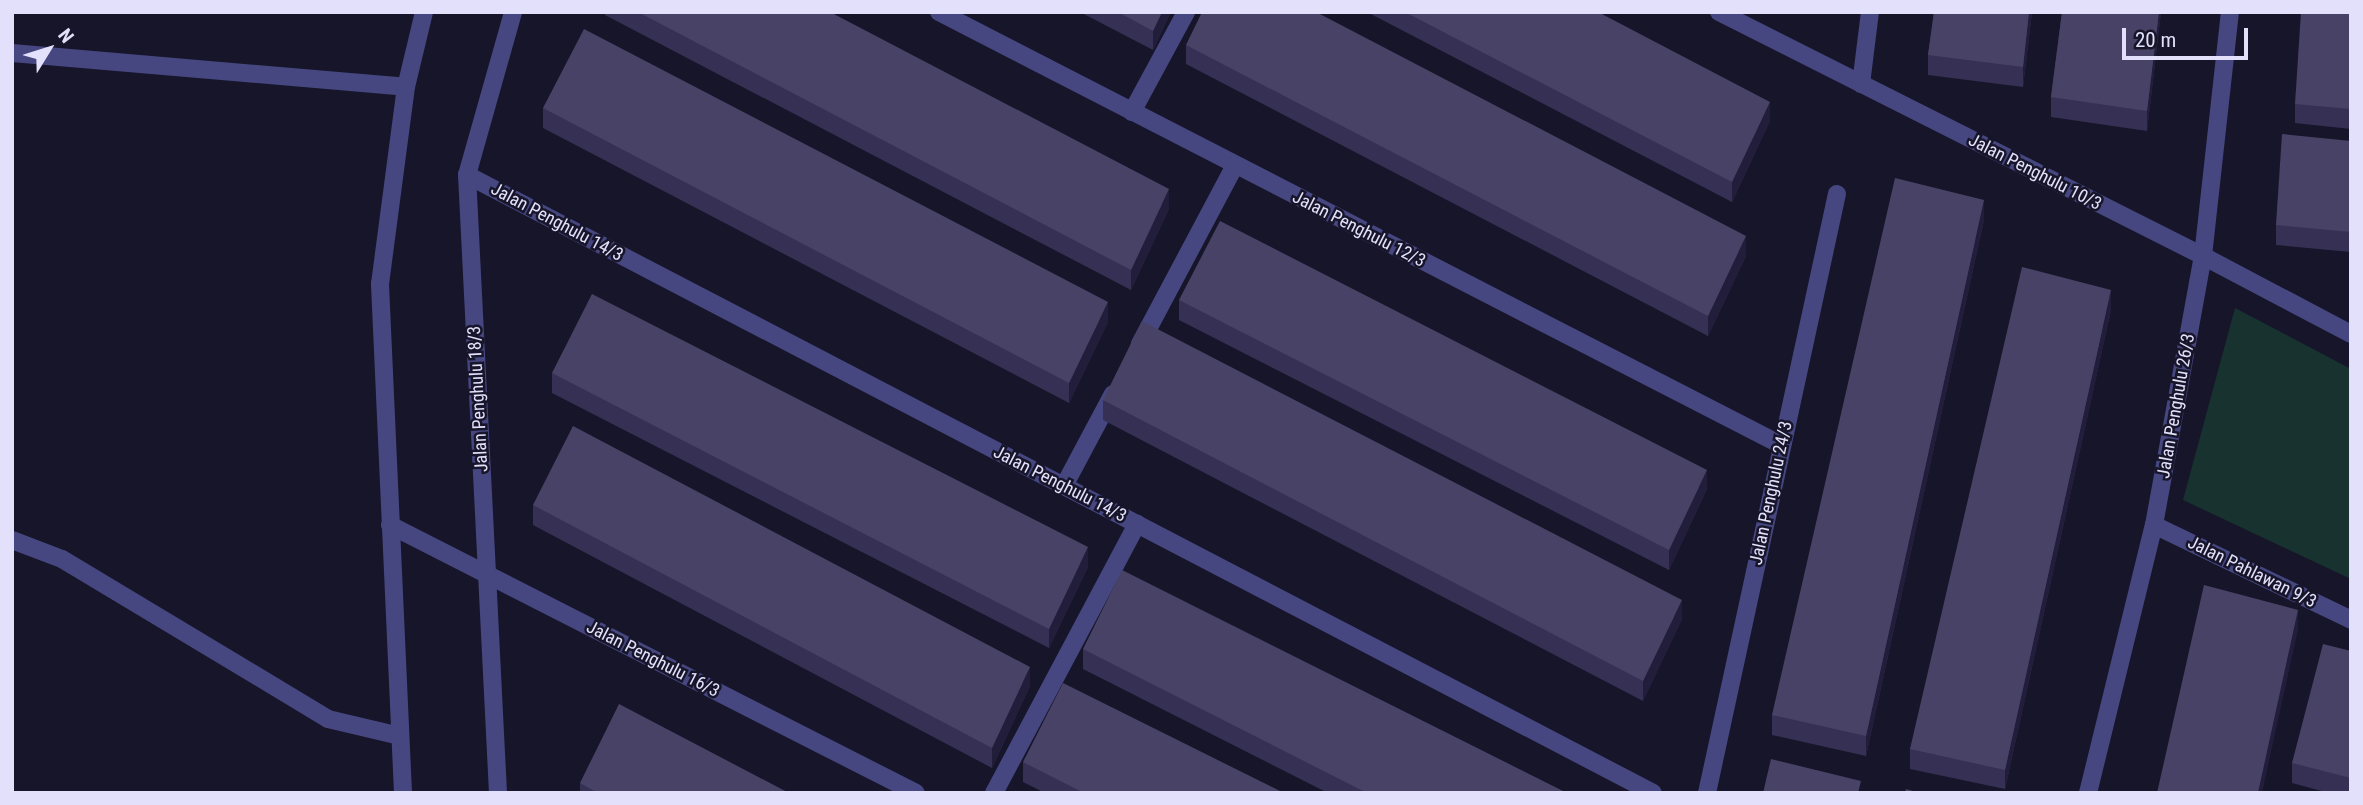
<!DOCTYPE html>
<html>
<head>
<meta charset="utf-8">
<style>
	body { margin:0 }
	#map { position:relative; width:2363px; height:805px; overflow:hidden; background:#171529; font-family:"Roboto Condensed",sans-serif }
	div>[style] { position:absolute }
	.green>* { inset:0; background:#183230 }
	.minor>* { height:18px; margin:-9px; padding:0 9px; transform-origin:9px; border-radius:9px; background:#464781 }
	.wall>* { inset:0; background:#363054 }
	.shaded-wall>* { inset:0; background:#221d3b }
	.building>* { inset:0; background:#484366 }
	span { translate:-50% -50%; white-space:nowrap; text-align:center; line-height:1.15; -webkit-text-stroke:5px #171529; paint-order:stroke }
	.street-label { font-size:18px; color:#e2e0fb }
	.frame { position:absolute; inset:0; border:14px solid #e2e0fb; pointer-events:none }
	.north { position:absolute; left:14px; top:14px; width:70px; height:70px; -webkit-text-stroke:5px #171529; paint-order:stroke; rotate:52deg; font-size:19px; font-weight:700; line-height:28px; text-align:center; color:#e2e0fb }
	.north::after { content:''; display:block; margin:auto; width:24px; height:32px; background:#e2e0fb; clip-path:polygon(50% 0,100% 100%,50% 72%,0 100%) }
	.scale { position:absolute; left:2122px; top:28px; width:126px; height:32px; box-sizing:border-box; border:4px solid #e2e0fb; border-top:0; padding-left:9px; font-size:21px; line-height:24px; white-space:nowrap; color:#e2e0fb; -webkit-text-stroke:5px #171529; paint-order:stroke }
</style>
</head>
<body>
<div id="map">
	<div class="green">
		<i style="clip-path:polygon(2235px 308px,2351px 369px,2351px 579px,2183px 500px)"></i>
	</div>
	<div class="minor">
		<i style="left:939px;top:12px;width:947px;rotate:27.21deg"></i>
		<i style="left:1719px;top:12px;width:542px;rotate:26.75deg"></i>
		<i style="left:2203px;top:256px;width:167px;rotate:27.8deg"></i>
		<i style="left:12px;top:53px;width:395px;rotate:4.9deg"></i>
		<i style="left:1861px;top:84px;width:73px;rotate:-82.9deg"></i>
		<i style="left:1132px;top:112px;width:114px;rotate:-61.6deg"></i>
		<i style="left:467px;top:175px;width:1337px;rotate:27.52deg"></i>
		<i style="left:1140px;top:344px;width:203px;rotate:-62deg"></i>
		<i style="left:1064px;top:486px;width:104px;rotate:-62deg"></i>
		<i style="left:390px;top:525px;width:590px;rotate:27deg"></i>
		<i style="left:2154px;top:525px;width:219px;rotate:25.7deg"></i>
		<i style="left:12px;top:540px;width:53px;rotate:20.8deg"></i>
		<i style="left:62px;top:559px;width:310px;rotate:31deg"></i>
		<i style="left:328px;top:719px;width:74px;rotate:13.3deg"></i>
		<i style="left:403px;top:793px;width:510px;rotate:-92.59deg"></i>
		<i style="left:380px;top:284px;width:199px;rotate:-82.5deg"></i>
		<i style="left:406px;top:87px;width:77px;rotate:-76.5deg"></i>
		<i style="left:498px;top:793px;width:619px;rotate:-92.87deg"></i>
		<i style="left:467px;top:175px;width:169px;rotate:-74.2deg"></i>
		<i style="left:994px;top:793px;width:305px;rotate:-62deg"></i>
		<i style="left:1707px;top:793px;width:613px;rotate:-77.76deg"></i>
		<i style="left:2088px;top:793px;width:276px;rotate:-76.2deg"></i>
		<i style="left:2154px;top:525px;width:273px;rotate:-79.7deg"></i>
		<i style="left:2203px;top:256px;width:245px;rotate:-83.7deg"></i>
	</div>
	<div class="wall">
		<i style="clip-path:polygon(605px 12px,830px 12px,1169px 209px,1131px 290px,605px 15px)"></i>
		<i style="clip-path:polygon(1080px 12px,1171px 12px,1153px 50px)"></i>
		<i style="clip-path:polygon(1367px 12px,1598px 12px,1770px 121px,1732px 202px)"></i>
		<i style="clip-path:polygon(1934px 12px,2032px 12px,2023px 87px,1928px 75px,1928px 55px)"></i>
		<i style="clip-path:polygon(2062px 12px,2161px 12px,2147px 131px,2051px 117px,2051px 97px)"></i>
		<i style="clip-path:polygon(2351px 12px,2351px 129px,2295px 123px,2295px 104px)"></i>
		<i style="clip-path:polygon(1186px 45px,1746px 256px,1708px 336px,1186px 64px)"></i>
		<i style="clip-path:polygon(543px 108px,1108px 322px,1069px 403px,543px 128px)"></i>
		<i style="clip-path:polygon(2351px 141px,2351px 252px,2276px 245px,2276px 225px)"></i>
		<i style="clip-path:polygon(1984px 220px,1866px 756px,1772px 735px,1772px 715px)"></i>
		<i style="clip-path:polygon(1179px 300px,1707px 489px,1669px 570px,1179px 320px)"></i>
		<i style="clip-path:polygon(2111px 310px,2005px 789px,1910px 769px,1910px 749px)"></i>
		<i style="clip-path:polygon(552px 373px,1088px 567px,1049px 648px,552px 393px)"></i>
		<i style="clip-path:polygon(1103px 400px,1682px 619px,1643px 701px,1103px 420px)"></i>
		<i style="clip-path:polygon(533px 505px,1030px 686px,992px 768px,533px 525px)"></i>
		<i style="clip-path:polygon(1083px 649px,1567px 793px,1328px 793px,1083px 669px)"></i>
		<i style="clip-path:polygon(2351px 651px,2351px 793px,2329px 793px,2292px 783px,2292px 763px)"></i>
		<i style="clip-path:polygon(1023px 762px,1284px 793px,1045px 793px,1023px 782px)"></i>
		<i style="clip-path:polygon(580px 783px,789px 793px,580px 793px)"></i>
	</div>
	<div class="shaded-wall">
		<i style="clip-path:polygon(1162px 12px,1171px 12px,1153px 50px,1153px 31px)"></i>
		<i style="clip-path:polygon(2029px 12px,2032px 12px,2023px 87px,2023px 67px)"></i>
		<i style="clip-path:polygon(2159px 12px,2161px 12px,2147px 131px,2147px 111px)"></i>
		<i style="clip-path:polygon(1770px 102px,1770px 121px,1732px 202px,1732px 182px)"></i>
		<i style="clip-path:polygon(1169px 189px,1169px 209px,1131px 290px,1131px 270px)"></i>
		<i style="clip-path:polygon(1984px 200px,1984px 220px,1866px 756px,1866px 736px)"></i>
		<i style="clip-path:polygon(1746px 236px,1746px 256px,1708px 336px,1708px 316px)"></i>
		<i style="clip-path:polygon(2111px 290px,2111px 310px,2005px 789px,2005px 770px)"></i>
		<i style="clip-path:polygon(1108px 302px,1108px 322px,1069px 403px,1069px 383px)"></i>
		<i style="clip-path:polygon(1707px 470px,1707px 489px,1669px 570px,1669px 550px)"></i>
		<i style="clip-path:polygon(1088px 547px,1088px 567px,1049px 648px,1049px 629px)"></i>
		<i style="clip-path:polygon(1682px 600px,1682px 619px,1643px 701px,1643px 681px)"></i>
		<i style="clip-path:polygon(2298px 610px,2298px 630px,2262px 793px,2258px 793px)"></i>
		<i style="clip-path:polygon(1030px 667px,1030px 686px,992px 768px,992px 748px)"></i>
	</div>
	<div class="building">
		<i style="clip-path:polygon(638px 12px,830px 12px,1169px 189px,1131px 270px)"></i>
		<i style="clip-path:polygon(1118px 12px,1162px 12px,1153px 31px)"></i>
		<i style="clip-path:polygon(1202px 12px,1316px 12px,1746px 236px,1708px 316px,1186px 45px)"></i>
		<i style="clip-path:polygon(1405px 12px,1598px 12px,1770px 102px,1732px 182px)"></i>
		<i style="clip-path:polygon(1934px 12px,2029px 12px,2023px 67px,1928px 55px)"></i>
		<i style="clip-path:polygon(2062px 12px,2159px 12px,2147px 111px,2051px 97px)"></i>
		<i style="clip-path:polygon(2301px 12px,2351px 12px,2351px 109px,2295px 104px)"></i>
		<i style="clip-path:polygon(584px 29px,1108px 302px,1069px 383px,543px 108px)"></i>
		<i style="clip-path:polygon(2282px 134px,2351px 141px,2351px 232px,2276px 225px)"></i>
		<i style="clip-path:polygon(1895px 178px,1984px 200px,1866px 736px,1772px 715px)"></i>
		<i style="clip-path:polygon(1220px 221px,1707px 470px,1669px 550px,1179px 300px)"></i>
		<i style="clip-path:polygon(2022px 267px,2111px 290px,2005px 770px,1910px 749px)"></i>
		<i style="clip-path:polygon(592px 294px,1088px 547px,1049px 629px,552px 373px)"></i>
		<i style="clip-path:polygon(1142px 321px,1682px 600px,1643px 681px,1103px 400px)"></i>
		<i style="clip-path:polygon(573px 426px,1030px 667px,992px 748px,533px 505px)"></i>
		<i style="clip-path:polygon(1122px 570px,1567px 793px,1367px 793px,1083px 649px)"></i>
		<i style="clip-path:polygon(2204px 585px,2298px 610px,2258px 793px,2157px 793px)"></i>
		<i style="clip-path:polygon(2323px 644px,2351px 651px,2351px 778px,2292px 763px)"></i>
		<i style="clip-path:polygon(1063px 683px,1284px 793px,1084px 793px,1023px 762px)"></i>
		<i style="clip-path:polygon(619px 704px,789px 793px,598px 793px,580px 783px)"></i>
		<i style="clip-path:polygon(1771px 759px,1861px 781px,1858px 793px,1763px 793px)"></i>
		<i style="clip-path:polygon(1906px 789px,1919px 793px,1905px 793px)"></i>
	</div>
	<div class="street-label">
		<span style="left:2035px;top:172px;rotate:27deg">Jalan Penghulu 10/3</span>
		<span style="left:557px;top:222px;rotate:28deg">Jalan Penghulu 14/3</span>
		<span style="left:1359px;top:229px;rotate:27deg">Jalan Penghulu 12/3</span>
		<span style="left:478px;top:399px;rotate:-93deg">Jalan Penghulu 18/3</span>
		<span style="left:2176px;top:406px;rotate:-80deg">Jalan Penghulu 26/3</span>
		<span style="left:1060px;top:484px;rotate:27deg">Jalan Penghulu 14/3</span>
		<span style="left:1771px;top:493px;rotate:-78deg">Jalan Penghulu 24/3</span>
		<span style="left:2252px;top:572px;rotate:26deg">Jalan Pahlawan 9/3</span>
		<span style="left:653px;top:659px;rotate:27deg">Jalan Penghulu 16/3</span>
	</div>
	<div class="frame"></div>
	<div class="north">N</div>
	<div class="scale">20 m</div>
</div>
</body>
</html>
